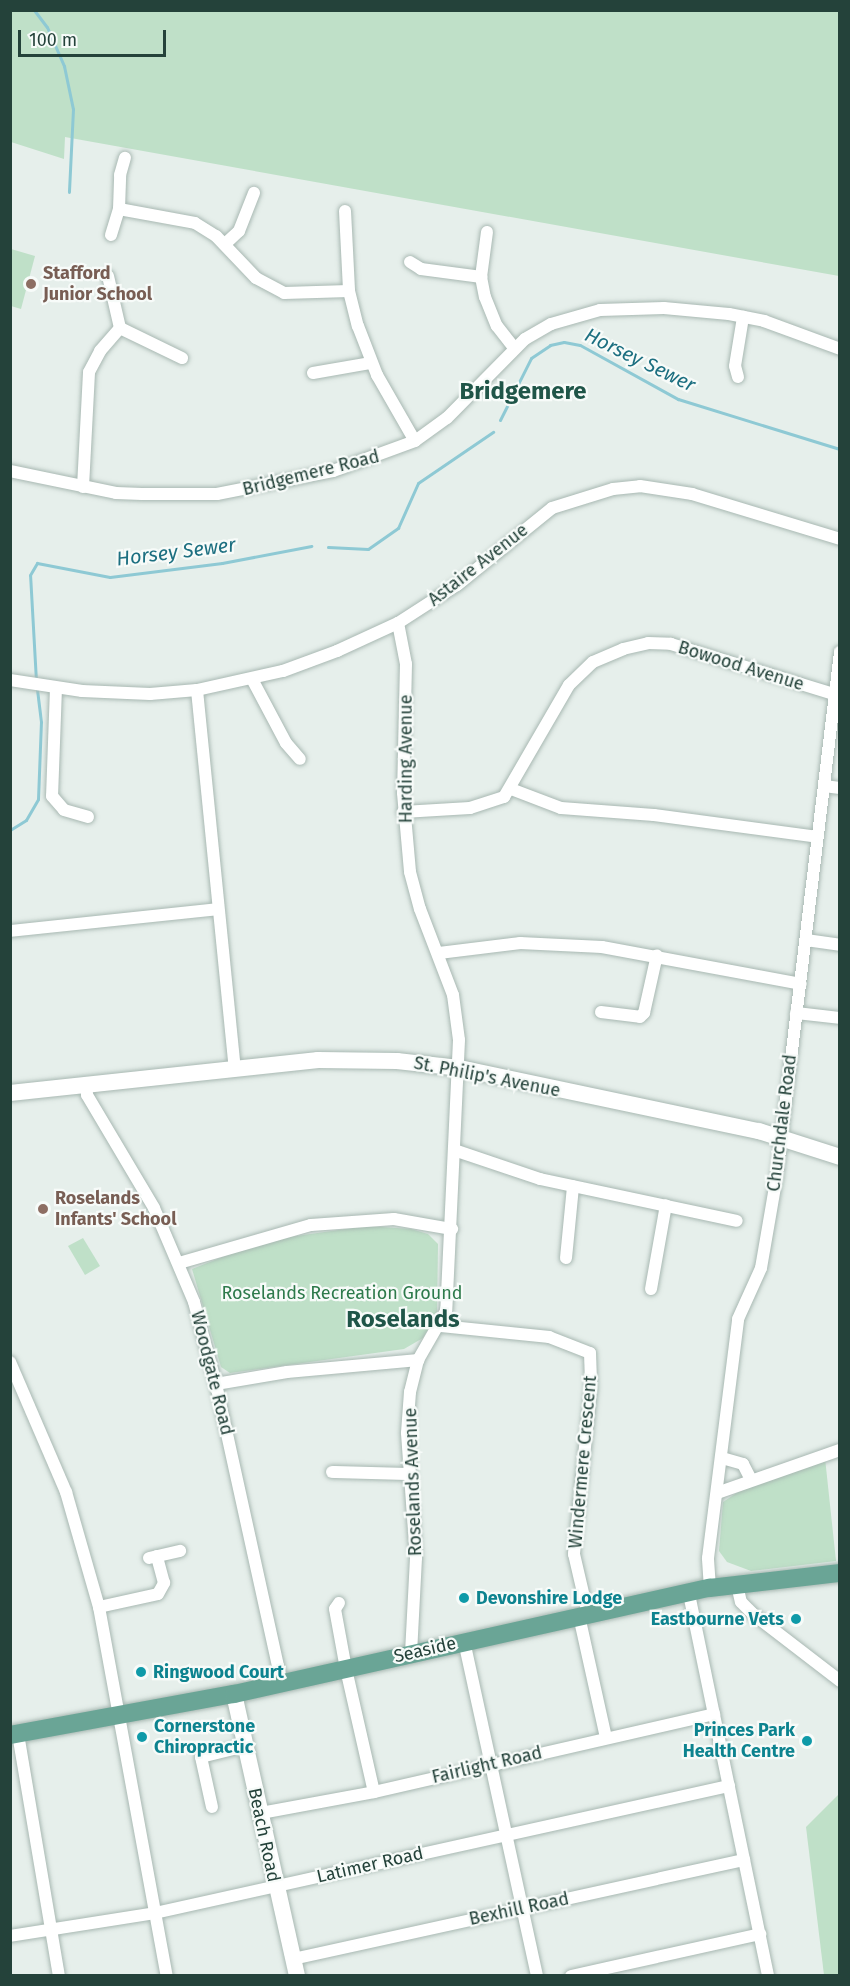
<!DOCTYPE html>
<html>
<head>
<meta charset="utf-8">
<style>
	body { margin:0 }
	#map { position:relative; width:850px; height:1986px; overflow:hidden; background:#e6efeb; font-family:"Fira Sans",sans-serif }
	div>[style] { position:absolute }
	.green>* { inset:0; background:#bfe0c8 }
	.stream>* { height:3px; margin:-1.5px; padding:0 1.5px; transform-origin:1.5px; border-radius:1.5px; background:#8ec9d4 }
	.roads { filter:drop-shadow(0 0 2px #a8b8b2) drop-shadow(0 0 2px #a8b8b2) }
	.street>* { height:12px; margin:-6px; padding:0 6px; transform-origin:6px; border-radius:6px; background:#fff }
	.secondary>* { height:16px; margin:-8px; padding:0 8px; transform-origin:8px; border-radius:8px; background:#fff }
	.primary>* { height:18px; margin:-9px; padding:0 9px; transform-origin:9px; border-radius:9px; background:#6aa596 }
	.dots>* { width:16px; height:16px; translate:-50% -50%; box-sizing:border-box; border:3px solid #f7fbf9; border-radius:50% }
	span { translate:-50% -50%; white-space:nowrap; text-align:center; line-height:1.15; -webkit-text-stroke:4.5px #f7fbf9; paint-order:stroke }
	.education-label { font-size:18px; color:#785e54; font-weight:700 }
	.left { translate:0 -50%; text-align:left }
	.street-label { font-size:18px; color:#24423a }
	.park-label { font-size:18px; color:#2d7a4b }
	.culture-label { font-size:18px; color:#0d838f; font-weight:700 }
	.right { translate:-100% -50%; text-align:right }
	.water-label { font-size:20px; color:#1c6f80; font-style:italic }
	.district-label { font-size:24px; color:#1f5548; font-weight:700 }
	.frame { position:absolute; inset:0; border:12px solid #24423a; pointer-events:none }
	.scale { position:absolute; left:18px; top:30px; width:148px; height:27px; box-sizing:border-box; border:3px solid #24423a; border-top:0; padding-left:8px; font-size:18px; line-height:21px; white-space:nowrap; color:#24423a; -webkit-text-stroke:4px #f7fbf9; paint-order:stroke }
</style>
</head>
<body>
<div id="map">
	<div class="green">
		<i style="clip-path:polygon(11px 10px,839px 11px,839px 276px,65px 137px,64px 159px,11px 142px)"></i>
		<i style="clip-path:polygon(11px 249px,35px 256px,21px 309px,11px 306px)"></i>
		<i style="clip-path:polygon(367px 1226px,411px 1229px,428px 1234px,438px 1244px,437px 1314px,423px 1338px,404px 1349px,230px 1373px,221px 1367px,192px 1269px,248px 1247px,289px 1237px)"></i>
		<i style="clip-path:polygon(83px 1238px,100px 1266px,85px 1275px,68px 1246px)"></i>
		<i style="clip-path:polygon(825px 1458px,836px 1561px,751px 1571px,727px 1562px,719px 1551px,723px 1502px,741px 1490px)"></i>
		<i style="clip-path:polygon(839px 1794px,839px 1975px,824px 1975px,806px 1827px)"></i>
	</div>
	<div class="stream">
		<i style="left:34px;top:10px;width:21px;rotate:53deg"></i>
		<i style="left:47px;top:27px;width:43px;rotate:66.4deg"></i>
		<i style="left:64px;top:66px;width:44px;rotate:78.2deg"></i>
		<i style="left:73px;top:109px;width:83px;rotate:92.8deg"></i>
		<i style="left:500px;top:420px;width:69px;rotate:-63.4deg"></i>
		<i style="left:531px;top:358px;width:23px;rotate:-34deg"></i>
		<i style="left:550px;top:345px;width:14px;rotate:-12deg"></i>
		<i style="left:564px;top:342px;width:16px;rotate:11deg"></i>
		<i style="left:580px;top:345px;width:112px;rotate:28.9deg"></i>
		<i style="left:678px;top:399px;width:170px;rotate:17.2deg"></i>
		<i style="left:328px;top:547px;width:40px;rotate:2.9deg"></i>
		<i style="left:368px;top:549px;width:37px;rotate:-35deg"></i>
		<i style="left:398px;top:528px;width:49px;rotate:-66deg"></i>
		<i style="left:418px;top:483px;width:91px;rotate:-34.2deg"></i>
		<i style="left:36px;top:681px;width:106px;rotate:-93.2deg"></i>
		<i style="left:30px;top:575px;width:14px;rotate:-60deg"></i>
		<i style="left:37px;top:563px;width:74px;rotate:10.9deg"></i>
		<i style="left:110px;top:577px;width:113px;rotate:-7.1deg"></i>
		<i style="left:222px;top:563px;width:91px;rotate:-10.8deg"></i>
		<i style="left:10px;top:830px;width:19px;rotate:-32deg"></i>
		<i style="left:26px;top:820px;width:24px;rotate:-60deg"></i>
		<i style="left:38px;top:799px;width:77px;rotate:-87.8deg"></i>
		<i style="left:41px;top:722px;width:34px;rotate:-97deg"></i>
	</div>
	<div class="roads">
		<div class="street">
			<i style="left:119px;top:209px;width:77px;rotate:10.4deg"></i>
			<i style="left:195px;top:223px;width:25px;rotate:32deg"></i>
			<i style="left:216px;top:236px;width:58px;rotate:46.4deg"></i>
			<i style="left:256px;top:278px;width:32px;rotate:28deg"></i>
			<i style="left:284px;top:293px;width:65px;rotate:-1.8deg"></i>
			<i style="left:345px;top:211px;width:80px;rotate:87.1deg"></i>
			<i style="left:349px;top:291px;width:36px;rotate:76deg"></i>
			<i style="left:358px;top:326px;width:53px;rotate:68.8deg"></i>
			<i style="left:377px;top:375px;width:76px;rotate:60.1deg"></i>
			<i style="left:487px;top:232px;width:45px;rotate:97.6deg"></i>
			<i style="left:481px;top:277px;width:20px;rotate:79deg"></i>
			<i style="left:485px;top:297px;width:31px;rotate:68deg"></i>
			<i style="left:497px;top:326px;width:28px;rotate:52deg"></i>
			<i style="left:111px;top:235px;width:27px;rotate:-73deg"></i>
			<i style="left:119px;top:209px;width:34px;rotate:-88deg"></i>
			<i style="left:120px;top:175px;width:18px;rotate:-74deg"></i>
			<i style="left:225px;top:244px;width:19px;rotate:-43deg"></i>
			<i style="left:239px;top:231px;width:41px;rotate:-68.5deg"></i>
			<i style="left:410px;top:262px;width:13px;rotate:32deg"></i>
			<i style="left:421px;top:269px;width:61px;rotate:7.6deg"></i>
			<i style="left:108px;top:276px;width:53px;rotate:77deg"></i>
			<i style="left:120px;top:328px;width:69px;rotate:25.8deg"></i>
			<i style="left:313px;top:373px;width:59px;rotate:-9.8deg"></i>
			<i style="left:738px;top:377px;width:11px;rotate:-105deg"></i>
			<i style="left:735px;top:366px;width:50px;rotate:-80.7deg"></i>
			<i style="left:10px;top:471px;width:108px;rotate:11.7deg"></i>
			<i style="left:116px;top:493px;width:26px;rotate:2deg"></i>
			<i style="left:142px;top:494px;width:75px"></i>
			<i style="left:217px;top:494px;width:118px;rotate:-11.2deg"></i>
			<i style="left:333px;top:471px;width:87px;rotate:-20.1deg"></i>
			<i style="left:415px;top:441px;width:39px;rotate:-36deg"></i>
			<i style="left:447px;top:418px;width:111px;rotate:-45.4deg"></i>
			<i style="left:525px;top:339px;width:30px;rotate:-30deg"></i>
			<i style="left:551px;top:324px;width:51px;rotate:-15.9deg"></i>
			<i style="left:600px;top:310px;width:64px;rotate:-1.8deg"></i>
			<i style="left:664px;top:308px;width:65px;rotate:5.3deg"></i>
			<i style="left:729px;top:314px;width:36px;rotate:11deg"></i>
			<i style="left:764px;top:321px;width:81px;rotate:20.2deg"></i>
			<i style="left:83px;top:487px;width:115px;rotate:-87deg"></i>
			<i style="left:89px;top:372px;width:24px;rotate:-62deg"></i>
			<i style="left:100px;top:351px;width:30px;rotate:-49deg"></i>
			<i style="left:398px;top:623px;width:42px;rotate:79deg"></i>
			<i style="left:406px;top:664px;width:129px;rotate:91.3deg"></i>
			<i style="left:403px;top:793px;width:79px;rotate:84.9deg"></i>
			<i style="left:410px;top:872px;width:38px;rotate:75deg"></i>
			<i style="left:420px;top:909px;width:92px;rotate:69deg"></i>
			<i style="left:453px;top:995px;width:45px;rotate:82.4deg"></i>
			<i style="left:459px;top:1040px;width:271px;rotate:92.7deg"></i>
			<i style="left:446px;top:1311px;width:56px;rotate:119.7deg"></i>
			<i style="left:418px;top:1360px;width:33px;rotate:104deg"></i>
			<i style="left:410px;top:1392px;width:41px;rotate:94.2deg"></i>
			<i style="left:407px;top:1433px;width:125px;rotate:85.9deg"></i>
			<i style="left:416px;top:1558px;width:95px;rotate:93deg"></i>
			<i style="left:252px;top:679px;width:72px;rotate:62deg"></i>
			<i style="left:286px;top:743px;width:21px;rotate:49deg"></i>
			<i style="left:10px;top:680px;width:73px;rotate:8.7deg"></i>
			<i style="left:82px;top:691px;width:68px;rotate:2.5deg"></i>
			<i style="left:150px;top:694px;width:47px;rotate:-4.9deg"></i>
			<i style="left:197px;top:690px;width:88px;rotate:-12.5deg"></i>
			<i style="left:283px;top:671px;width:58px;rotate:-20.3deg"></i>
			<i style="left:337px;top:651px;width:67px;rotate:-24.7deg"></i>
			<i style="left:398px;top:623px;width:70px;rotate:-32.8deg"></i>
			<i style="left:457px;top:585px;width:122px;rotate:-39deg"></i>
			<i style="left:552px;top:508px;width:64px;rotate:-17.3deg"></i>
			<i style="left:613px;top:489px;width:27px;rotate:-6deg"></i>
			<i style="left:640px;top:486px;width:53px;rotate:8.7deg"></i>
			<i style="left:692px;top:494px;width:155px;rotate:16.9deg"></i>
			<i style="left:56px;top:688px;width:108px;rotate:92.1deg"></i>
			<i style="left:52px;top:796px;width:18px;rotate:49deg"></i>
			<i style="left:64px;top:810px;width:25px;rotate:16deg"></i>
			<i style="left:197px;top:690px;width:382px;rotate:84.3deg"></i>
			<i style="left:824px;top:786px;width:16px;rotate:7deg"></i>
			<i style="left:511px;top:789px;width:53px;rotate:20.8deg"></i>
			<i style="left:561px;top:808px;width:93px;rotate:4.3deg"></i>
			<i style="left:654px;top:815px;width:165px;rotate:7.6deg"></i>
			<i style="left:403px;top:812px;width:67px;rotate:-3.4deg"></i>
			<i style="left:470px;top:808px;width:36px;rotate:-18deg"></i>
			<i style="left:504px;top:797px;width:129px;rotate:-59.9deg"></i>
			<i style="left:569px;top:685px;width:33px;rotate:-44deg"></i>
			<i style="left:593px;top:662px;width:33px;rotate:-23deg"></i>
			<i style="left:623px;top:649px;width:26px;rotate:-13deg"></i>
			<i style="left:648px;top:643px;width:23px;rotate:2deg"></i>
			<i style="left:671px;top:644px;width:170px;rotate:17.1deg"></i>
			<i style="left:10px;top:931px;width:209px;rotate:-6deg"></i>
			<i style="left:806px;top:940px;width:34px;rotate:8deg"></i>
			<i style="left:439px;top:953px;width:82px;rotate:-7deg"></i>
			<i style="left:520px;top:943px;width:82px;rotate:2.8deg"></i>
			<i style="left:602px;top:947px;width:202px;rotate:10.5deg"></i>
			<i style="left:601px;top:1012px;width:39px;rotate:7deg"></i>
			<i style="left:640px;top:1017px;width:6px;rotate:-45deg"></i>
			<i style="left:644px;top:1013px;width:59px;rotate:-77.4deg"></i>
			<i style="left:796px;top:1013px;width:44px;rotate:6.5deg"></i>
			<i style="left:86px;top:1085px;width:10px;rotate:84deg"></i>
			<i style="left:87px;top:1095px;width:131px;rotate:59.3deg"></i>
			<i style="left:154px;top:1208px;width:102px;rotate:66.9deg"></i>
			<i style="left:194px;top:1302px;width:85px;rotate:75deg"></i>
			<i style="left:216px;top:1384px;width:306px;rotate:77.6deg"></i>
			<i style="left:457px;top:1151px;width:88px;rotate:18.6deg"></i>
			<i style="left:540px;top:1179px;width:201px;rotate:12deg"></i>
			<i style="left:566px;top:1258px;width:72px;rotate:-84.4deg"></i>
			<i style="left:179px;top:1263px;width:137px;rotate:-16.1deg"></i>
			<i style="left:311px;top:1225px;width:83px;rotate:-4.1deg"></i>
			<i style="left:394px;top:1219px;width:59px;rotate:9.8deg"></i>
			<i style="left:651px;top:1289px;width:85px;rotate:-79.9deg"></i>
			<i style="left:441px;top:1326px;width:109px;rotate:5.8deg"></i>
			<i style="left:549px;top:1337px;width:44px;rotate:21.3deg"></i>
			<i style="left:590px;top:1353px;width:36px;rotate:88deg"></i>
			<i style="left:591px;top:1389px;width:166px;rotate:95.9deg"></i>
			<i style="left:574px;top:1554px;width:62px;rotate:76.9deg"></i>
			<i style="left:10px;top:1362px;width:142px;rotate:66.7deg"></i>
			<i style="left:66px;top:1492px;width:120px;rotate:74deg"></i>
			<i style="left:99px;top:1607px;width:375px;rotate:79.6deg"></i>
			<i style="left:216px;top:1384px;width:72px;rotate:-9.6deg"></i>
			<i style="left:287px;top:1372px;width:132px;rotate:-5.2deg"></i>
			<i style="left:722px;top:1458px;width:22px;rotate:16deg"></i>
			<i style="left:743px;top:1464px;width:18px;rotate:63deg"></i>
			<i style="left:332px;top:1472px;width:78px;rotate:1.5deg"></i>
			<i style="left:717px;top:1493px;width:130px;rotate:-19.3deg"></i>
			<i style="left:149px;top:1558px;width:32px;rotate:-13deg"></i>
			<i style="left:737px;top:1585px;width:17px;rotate:77deg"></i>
			<i style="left:741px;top:1602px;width:17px;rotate:45deg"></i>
			<i style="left:753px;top:1614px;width:110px;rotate:37.6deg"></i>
			<i style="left:710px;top:1588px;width:30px;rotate:-94deg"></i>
			<i style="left:708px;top:1558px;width:241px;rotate:-82.8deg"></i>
			<i style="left:738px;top:1319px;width:56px;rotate:-65.7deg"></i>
			<i style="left:761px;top:1268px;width:94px;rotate:-80.2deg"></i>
			<i style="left:777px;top:1175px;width:527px;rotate:-83.13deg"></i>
			<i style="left:689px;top:1594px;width:390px;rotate:78.3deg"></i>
			<i style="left:339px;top:1603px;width:7px;rotate:124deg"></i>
			<i style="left:335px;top:1609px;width:61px;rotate:79.6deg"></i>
			<i style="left:346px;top:1669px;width:126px;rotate:77.2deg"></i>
			<i style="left:99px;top:1607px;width:60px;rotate:-12.4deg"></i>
			<i style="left:158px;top:1594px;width:13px;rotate:-61deg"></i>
			<i style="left:164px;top:1583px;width:28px;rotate:-105deg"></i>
			<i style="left:579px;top:1616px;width:125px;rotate:77.5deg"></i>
			<i style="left:464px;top:1641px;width:343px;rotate:77.7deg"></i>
			<i style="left:18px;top:1734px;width:245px;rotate:80.4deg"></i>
			<i style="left:212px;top:1807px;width:51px;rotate:-102.4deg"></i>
			<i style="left:201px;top:1757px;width:45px;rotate:-14deg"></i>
			<i style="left:261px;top:1813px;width:115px;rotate:-10.5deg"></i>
			<i style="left:374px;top:1792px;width:349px;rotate:-12.9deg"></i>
			<i style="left:10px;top:1936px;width:147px;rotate:-9deg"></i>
			<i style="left:155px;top:1913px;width:588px;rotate:-12.48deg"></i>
			<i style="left:293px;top:1959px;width:462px;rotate:-12.4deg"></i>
			<i style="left:571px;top:1976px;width:194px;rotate:-12.5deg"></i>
		</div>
		<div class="secondary">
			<i style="left:10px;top:1093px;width:310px;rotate:-6.1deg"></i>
			<i style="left:318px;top:1060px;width:79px;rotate:0.7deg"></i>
			<i style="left:397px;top:1061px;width:62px;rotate:6.4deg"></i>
			<i style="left:459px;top:1068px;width:307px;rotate:11.9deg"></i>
			<i style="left:759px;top:1131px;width:85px;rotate:17.8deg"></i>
			<i style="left:234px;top:1694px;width:289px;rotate:77.4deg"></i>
		</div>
		<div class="primary">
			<i style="left:10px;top:1735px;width:228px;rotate:-10.4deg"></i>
			<i style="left:234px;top:1694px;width:488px;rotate:-12.6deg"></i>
			<i style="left:710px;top:1588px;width:131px;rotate:-6.6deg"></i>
		</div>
	</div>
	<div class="dots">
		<i style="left:31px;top:284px;background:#8d6e63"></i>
		<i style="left:43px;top:1209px;background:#8d6e63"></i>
		<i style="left:464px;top:1598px;background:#0f9aa8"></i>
		<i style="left:796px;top:1619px;background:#0f9aa8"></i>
		<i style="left:141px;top:1672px;background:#0f9aa8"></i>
		<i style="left:142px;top:1737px;background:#0f9aa8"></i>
		<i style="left:807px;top:1741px;background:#0f9aa8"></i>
	</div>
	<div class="education-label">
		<span class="left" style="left:43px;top:284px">Stafford<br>Junior School</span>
		<span class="left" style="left:55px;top:1209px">Roselands<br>Infants' School</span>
	</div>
	<div class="street-label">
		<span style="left:311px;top:473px;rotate:-14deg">Bridgemere Road</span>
		<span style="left:478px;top:565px;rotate:-38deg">Astaire Avenue</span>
		<span style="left:741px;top:666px;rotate:17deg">Bowood Avenue</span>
		<span style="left:406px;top:759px;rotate:-90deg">Harding Avenue</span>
		<span style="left:487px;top:1077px;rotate:11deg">St. Philip's Avenue</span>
		<span style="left:782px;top:1123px;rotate:-83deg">Churchdale Road</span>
		<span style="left:212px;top:1373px;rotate:76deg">Woodgate Road</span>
		<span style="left:583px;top:1462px;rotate:-85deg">Windermere Crescent</span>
		<span style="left:413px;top:1482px;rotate:-92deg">Roselands Avenue</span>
		<span style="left:425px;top:1650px;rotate:-13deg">Seaside</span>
		<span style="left:487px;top:1765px;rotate:-13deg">Fairlight Road</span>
		<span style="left:264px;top:1835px;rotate:78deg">Beach Road</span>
		<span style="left:370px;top:1865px;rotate:-13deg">Latimer Road</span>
		<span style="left:519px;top:1909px;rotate:-12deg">Bexhill Road</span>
	</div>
	<div class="park-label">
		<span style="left:342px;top:1293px">Roselands Recreation Ground</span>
	</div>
	<div class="culture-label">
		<span class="left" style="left:476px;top:1598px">Devonshire Lodge</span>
		<span class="right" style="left:784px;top:1619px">Eastbourne Vets</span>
		<span class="left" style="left:153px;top:1672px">Ringwood Court</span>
		<span class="left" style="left:154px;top:1737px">Cornerstone<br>Chiropractic</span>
		<span class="right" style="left:795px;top:1741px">Princes Park<br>Health Centre</span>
	</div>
	<div class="water-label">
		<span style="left:640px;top:360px;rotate:26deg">Horsey Sewer</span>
		<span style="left:176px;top:552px;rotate:-7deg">Horsey Sewer</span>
	</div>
	<div class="district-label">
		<span style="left:523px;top:392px">Bridgemere</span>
		<span style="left:403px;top:1320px">Roselands</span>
	</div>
	<div class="frame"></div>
	<div class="scale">100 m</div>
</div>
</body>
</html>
